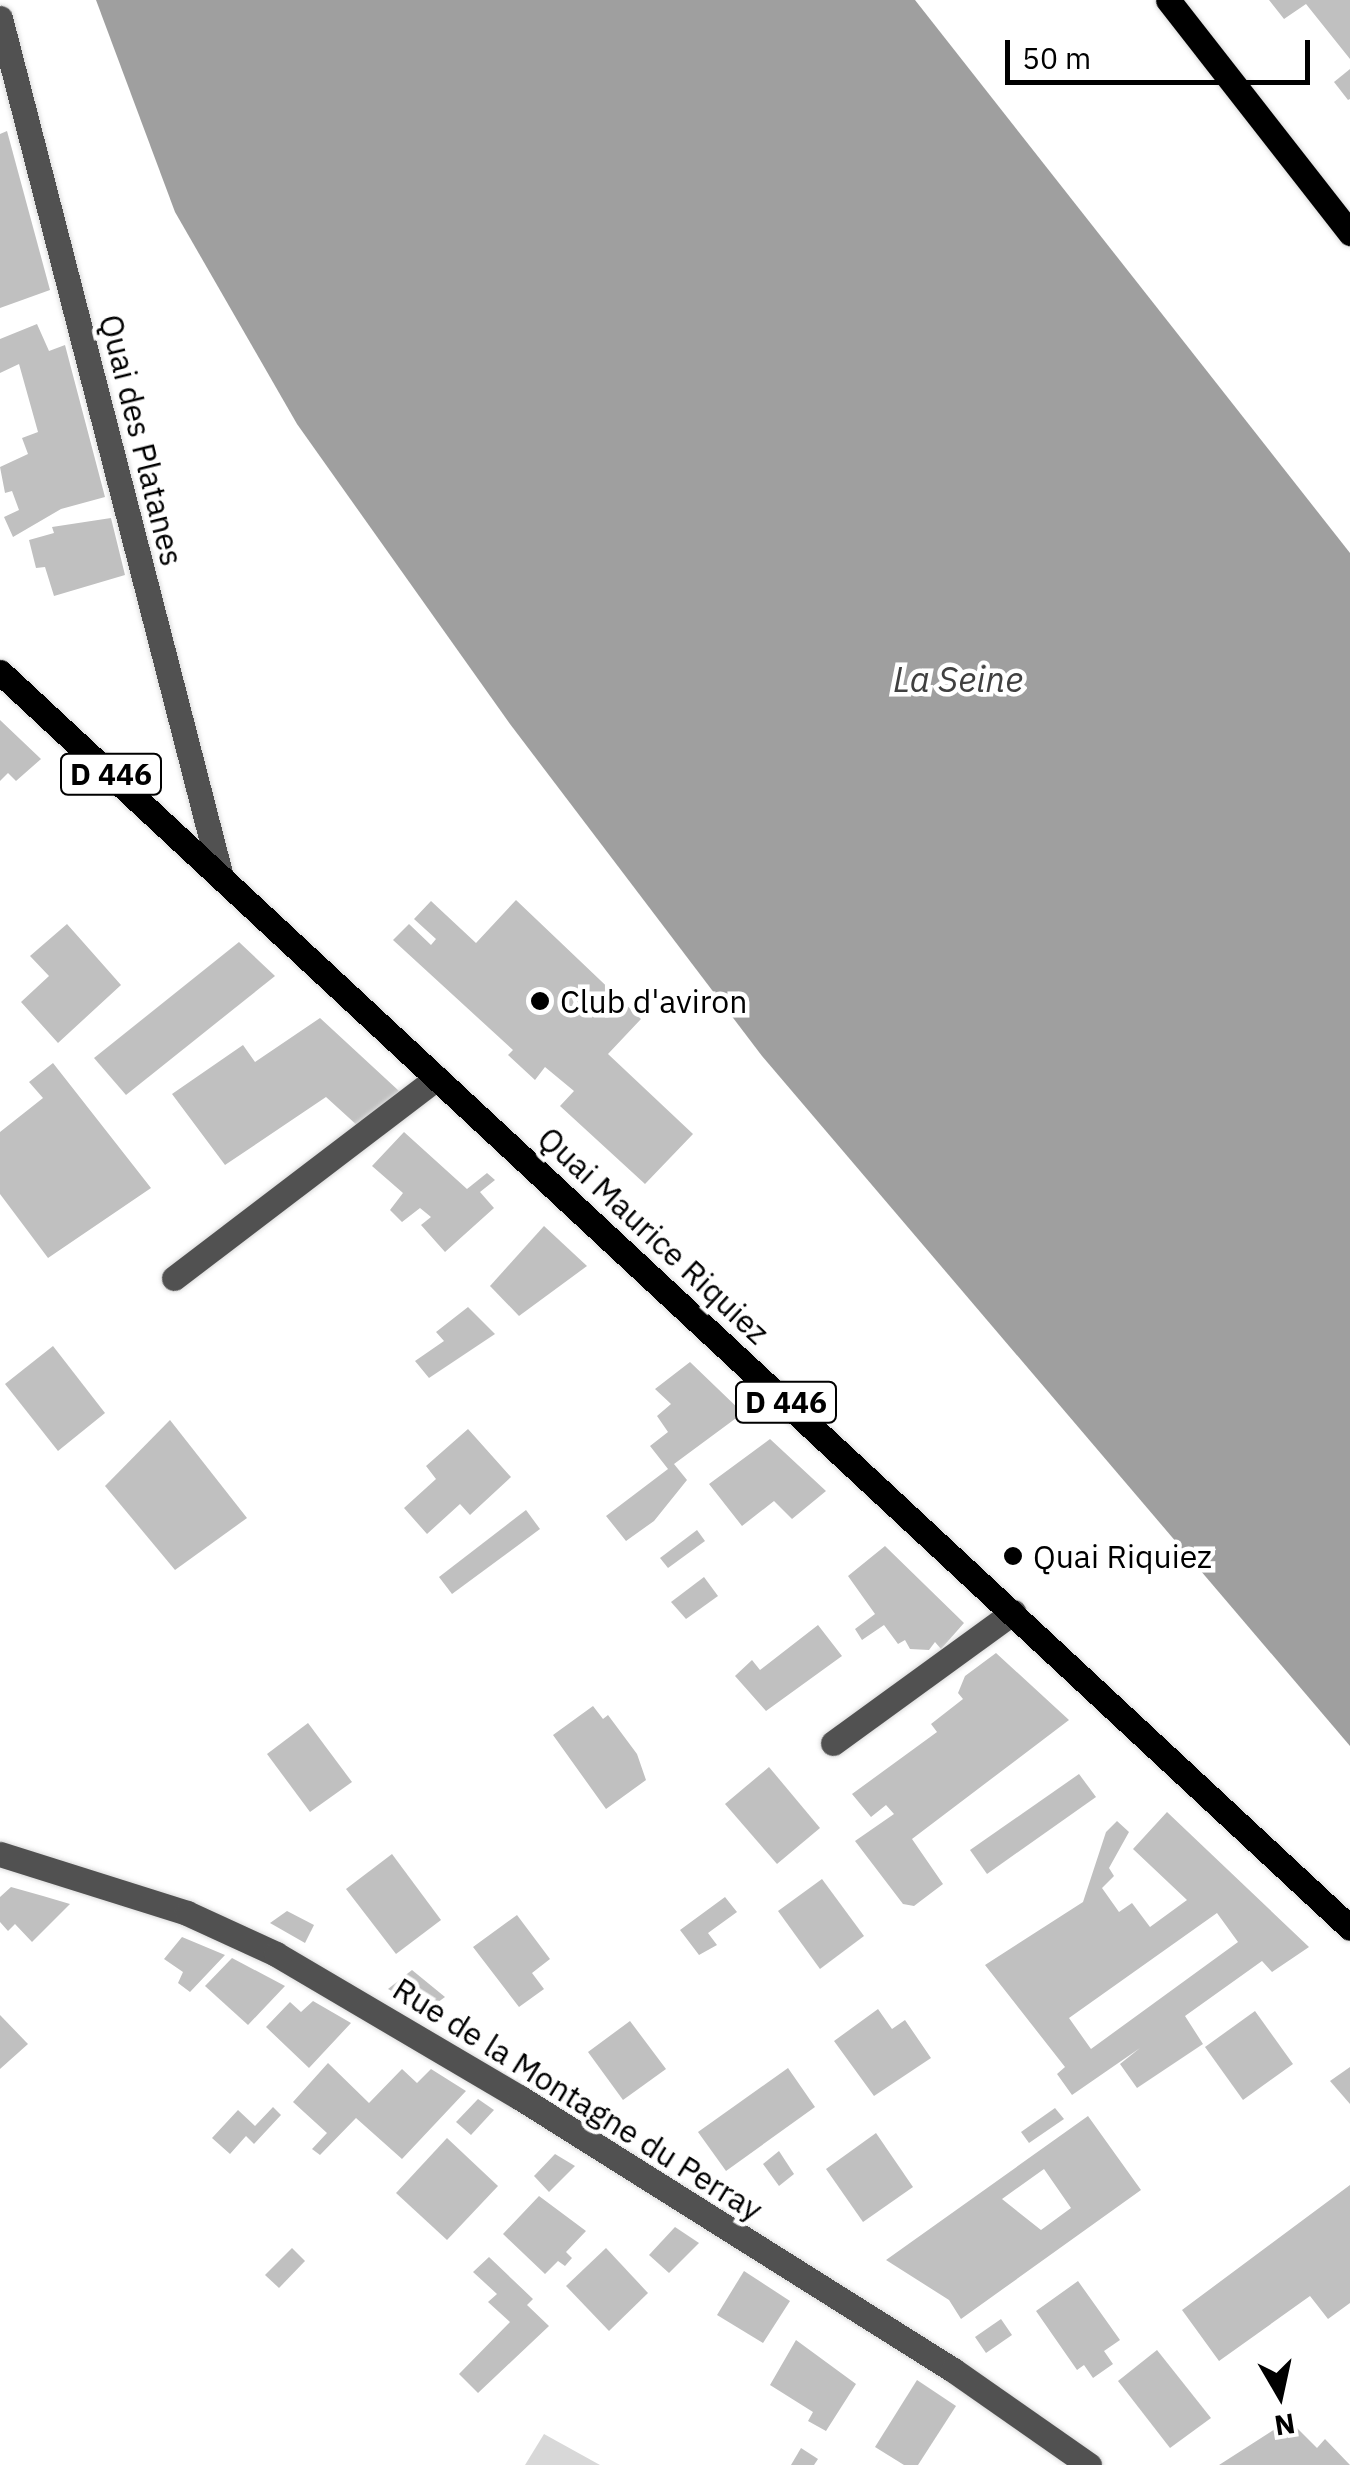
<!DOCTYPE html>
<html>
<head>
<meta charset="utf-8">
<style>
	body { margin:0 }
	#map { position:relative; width:1350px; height:2465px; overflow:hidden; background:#fff; font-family:"IBM Plex Sans",sans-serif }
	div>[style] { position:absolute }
	.green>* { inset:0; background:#d8d8d8 }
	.water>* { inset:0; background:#9f9f9f }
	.building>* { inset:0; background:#c0c0c0 }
	.roads { filter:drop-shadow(0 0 2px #dbdbdb) drop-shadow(0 0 2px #dbdbdb) }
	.minor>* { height:25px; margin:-12.5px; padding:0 12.5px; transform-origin:12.5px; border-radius:12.5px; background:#515151 }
	.major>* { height:25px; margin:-12.5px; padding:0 12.5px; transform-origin:12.5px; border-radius:12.5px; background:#000 }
	.dots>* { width:28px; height:28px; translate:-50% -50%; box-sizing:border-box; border:5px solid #fff; border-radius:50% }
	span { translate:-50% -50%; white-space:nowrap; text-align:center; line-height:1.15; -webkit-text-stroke:9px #fff; paint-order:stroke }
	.shield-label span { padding:2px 8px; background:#fff; border:2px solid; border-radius:8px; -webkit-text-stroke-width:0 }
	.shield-label { font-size:30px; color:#000; font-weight:700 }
	.street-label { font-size:32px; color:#000 }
	.poi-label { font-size:32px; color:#000 }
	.left { translate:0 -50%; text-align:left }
	.water-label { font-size:35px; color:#404040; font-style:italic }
	.north { position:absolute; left:1230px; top:2345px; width:100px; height:100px; -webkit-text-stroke:8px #fff; paint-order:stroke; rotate:171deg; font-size:28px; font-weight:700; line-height:40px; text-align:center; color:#000 }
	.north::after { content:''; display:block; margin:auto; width:35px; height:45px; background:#000; clip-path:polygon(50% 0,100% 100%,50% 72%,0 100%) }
	.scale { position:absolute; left:1005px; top:40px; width:305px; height:45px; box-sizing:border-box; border:5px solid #000; border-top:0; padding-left:12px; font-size:30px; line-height:35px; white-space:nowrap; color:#000; -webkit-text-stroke:8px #fff; paint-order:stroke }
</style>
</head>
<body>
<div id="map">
	<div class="green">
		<i style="clip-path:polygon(544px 2434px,600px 2465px,525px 2465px)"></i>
	</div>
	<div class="water">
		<i style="clip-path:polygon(96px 0,915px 0,1350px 553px,1350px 1746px,762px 1056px,510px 724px,297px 424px,175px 212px)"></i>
	</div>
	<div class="building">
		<i style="clip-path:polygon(1269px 0,1350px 0,1350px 59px,1306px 4px,1284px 19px)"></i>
		<i style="clip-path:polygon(1350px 69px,1350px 99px,1348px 100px,1334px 82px)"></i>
		<i style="clip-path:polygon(7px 131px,50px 290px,0 308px,0 134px)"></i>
		<i style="clip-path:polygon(37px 324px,49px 351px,65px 345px,105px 497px,61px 509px,13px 537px,4px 517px,19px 510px,12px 491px,5px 493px,0 467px,28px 454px,22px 438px,38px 432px,19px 364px,0 373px,0 339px)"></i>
		<i style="clip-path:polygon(111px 518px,125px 575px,54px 596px,45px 567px,36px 568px,29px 540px,54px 533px,52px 527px)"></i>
		<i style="clip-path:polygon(0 720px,41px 759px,16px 781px,8px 773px,0 781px)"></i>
		<i style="clip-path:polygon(516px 900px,641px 1019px,608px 1054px,693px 1134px,645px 1184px,560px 1106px,574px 1091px,545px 1067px,535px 1080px,508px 1055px,513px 1050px,393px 940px,409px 924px,431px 945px,436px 939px,414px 919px,431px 901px,476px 943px)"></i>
		<i style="clip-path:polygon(67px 924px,121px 985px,58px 1043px,21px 1002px,49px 976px,30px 956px)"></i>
		<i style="clip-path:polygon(239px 942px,275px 976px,126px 1095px,94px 1058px)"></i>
		<i style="clip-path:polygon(320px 1018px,399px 1091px,359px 1127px,326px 1097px,225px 1165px,172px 1094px,243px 1045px,255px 1062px)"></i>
		<i style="clip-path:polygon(53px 1063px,151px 1188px,48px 1258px,0 1194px,0 1132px,43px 1098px,29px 1082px)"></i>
		<i style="clip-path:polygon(404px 1132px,467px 1189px,487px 1173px,495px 1180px,480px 1192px,494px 1208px,445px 1252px,421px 1225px,431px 1217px,420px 1208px,402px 1222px,390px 1210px,403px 1193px,372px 1166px)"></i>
		<i style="clip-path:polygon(544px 1226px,587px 1266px,519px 1316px,490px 1286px)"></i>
		<i style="clip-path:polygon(468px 1307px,495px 1334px,429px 1378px,415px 1361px,444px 1341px,436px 1332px)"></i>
		<i style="clip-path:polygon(53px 1346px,105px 1413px,58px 1451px,5px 1384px)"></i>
		<i style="clip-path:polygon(690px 1362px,743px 1413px,674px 1464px,687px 1480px,654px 1521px,626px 1541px,606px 1516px,668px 1469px,650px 1446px,668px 1432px,657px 1416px,671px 1404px,655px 1389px)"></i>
		<i style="clip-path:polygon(170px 1420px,247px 1518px,175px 1570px,105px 1486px)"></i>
		<i style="clip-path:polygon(468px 1429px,511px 1477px,470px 1515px,460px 1504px,427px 1534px,404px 1508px,436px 1479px,426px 1466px)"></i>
		<i style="clip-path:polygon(770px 1439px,826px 1491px,792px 1519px,774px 1501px,742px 1526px,709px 1484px)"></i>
		<i style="clip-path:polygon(526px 1510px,540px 1529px,452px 1594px,439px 1577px)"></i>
		<i style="clip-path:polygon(697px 1530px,705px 1541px,668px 1568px,660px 1558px)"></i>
		<i style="clip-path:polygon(885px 1546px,964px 1623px,941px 1649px,935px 1642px,929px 1650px,910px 1649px,905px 1640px,898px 1644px,884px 1625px,862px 1640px,855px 1629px,875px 1614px,848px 1576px)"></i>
		<i style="clip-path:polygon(704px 1577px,718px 1596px,686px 1619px,671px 1602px)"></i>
		<i style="clip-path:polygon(818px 1625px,842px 1656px,766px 1711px,735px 1676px,752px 1660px,760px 1670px)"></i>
		<i style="clip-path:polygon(996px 1653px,1069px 1720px,912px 1839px,943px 1884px,914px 1906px,903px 1904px,855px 1841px,894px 1814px,886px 1805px,871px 1817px,852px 1794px,937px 1732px,931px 1724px,963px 1699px,958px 1693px,965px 1676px)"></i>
		<i style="clip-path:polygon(593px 1706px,603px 1719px,608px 1715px,637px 1754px,646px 1780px,606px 1809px,553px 1735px)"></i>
		<i style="clip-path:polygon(308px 1723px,352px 1782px,310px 1812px,267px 1754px)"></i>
		<i style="clip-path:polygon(769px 1767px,820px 1828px,777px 1864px,725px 1804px)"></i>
		<i style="clip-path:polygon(1079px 1774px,1096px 1797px,987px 1874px,970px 1850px)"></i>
		<i style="clip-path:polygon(evenodd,1167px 1812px,1309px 1947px,1272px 1972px,1262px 1961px,1185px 2016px,1203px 2044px,1137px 2088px,1120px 2064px,1140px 2048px,1072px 2095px,1057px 2074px,1065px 2067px,985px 1965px,1083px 1902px,1106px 1832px,1117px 1821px,1129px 1832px,1109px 1868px,1114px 1876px,1102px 1888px,1119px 1912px,1132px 1903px,1150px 1927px,1187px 1900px,1133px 1849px,1167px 1812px,1217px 1913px,1238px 1942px,1091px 2049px,1069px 2018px,1217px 1913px)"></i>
		<i style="clip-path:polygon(392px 1854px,441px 1920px,396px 1954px,346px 1889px)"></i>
		<i style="clip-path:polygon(822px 1879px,864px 1936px,820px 1969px,778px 1911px)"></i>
		<i style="clip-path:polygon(11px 1887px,43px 1896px,70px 1904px,32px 1942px,15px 1924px,8px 1931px,0 1922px,0 1897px)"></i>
		<i style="clip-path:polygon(725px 1897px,737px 1912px,708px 1933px,717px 1945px,699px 1955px,680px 1930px)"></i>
		<i style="clip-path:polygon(287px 1911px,314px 1925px,305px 1943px,270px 1923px)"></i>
		<i style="clip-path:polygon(517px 1915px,550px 1959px,532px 1973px,544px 1989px,519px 2007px,473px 1947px)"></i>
		<i style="clip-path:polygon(182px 1937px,225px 1955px,190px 1992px,178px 1983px,183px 1972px,164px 1959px)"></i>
		<i style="clip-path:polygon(232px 1958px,285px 1986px,248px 2025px,205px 1986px)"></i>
		<i style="clip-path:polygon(412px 1970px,445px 1997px,427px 2010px,388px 1989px)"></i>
		<i style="clip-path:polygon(313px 2001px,351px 2023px,309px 2068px,266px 2027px,290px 2002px,301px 2012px)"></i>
		<i style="clip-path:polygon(878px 2009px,892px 2029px,905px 2020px,931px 2058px,874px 2096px,834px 2041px)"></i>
		<i style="clip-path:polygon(1255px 2011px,1293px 2064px,1243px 2100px,1205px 2047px)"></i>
		<i style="clip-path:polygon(0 2015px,28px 2044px,0 2069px)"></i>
		<i style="clip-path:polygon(630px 2021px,666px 2069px,623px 2100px,588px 2052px)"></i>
		<i style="clip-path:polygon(328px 2063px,369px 2103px,402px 2069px,417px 2083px,431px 2069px,466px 2091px,402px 2159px,356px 2118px,320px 2155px,312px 2149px,327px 2133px,293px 2102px)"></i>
		<i style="clip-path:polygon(1350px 2067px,1350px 2104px,1330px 2081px)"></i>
		<i style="clip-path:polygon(788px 2068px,815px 2107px,726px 2171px,698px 2132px)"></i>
		<i style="clip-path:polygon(478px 2099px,494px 2110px,471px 2135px,456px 2122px)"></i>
		<i style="clip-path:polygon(273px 2107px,281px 2115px,254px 2144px,246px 2136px,230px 2154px,212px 2138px,238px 2110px,255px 2126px)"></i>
		<i style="clip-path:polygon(1055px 2108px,1064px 2119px,1029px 2143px,1021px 2132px)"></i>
		<i style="clip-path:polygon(evenodd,1088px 2116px,1141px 2190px,961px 2319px,949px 2300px,886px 2260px,1088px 2116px,1044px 2169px,1071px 2208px,1041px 2230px,1002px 2199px,1044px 2169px)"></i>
		<i style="clip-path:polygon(876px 2133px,913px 2187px,863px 2222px,826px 2169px)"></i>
		<i style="clip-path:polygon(447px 2138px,498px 2186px,447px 2240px,396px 2193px)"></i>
		<i style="clip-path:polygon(779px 2151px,794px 2174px,779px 2186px,763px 2164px)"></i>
		<i style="clip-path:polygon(555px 2154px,575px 2166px,549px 2192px,534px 2176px)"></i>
		<i style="clip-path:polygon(1350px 2185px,1350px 2303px,1328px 2319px,1310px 2296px,1219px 2361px,1182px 2310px)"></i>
		<i style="clip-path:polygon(539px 2196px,586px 2231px,566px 2252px,572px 2258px,565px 2266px,558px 2261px,545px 2274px,503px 2234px)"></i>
		<i style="clip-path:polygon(675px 2227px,699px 2243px,669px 2273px,649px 2255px)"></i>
		<i style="clip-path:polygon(292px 2248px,305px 2261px,279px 2288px,265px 2275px)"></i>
		<i style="clip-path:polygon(606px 2248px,648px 2293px,609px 2331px,566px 2286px)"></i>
		<i style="clip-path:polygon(489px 2257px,533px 2299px,527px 2305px,549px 2326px,478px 2393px,459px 2374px,510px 2322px,488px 2302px,497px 2294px,473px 2272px)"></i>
		<i style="clip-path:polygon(744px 2271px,790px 2301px,763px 2343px,717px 2315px)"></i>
		<i style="clip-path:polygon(1078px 2281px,1120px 2340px,1104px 2351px,1113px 2364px,1093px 2378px,1084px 2365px,1077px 2370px,1036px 2311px)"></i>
		<i style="clip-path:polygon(1001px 2319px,1012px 2335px,986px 2353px,975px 2337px)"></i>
		<i style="clip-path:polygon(796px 2340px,856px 2384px,826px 2431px,808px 2421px,813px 2412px,770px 2385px)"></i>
		<i style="clip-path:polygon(1157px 2350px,1211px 2418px,1170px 2448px,1118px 2381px)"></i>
		<i style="clip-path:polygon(917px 2380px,956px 2406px,918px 2465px,904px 2465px,875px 2447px)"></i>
		<i style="clip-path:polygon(1289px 2420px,1317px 2448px,1325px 2439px,1350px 2465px,1219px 2465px)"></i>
		<i style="clip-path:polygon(801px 2448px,818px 2459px,814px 2465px,791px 2465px)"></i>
	</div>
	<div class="roads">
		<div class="minor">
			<i style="left:0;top:18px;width:887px;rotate:75.57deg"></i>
			<i style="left:174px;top:1278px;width:330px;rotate:-37.3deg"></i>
			<i style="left:833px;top:1743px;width:223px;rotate:-36deg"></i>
			<i style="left:0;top:1854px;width:196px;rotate:17.5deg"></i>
			<i style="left:187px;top:1913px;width:98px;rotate:24.7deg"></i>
			<i style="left:276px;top:1954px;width:282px;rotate:30.5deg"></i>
			<i style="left:519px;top:2097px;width:513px;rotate:32.17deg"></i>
			<i style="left:953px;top:2370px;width:166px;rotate:34.9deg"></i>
		</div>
		<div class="major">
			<i style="left:1168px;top:0;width:296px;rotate:52deg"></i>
			<i style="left:0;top:672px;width:1844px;rotate:42.93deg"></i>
		</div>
	</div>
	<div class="dots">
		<i style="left:540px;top:1001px;background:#000"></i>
		<i style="left:1013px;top:1556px;background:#000"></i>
	</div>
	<div class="shield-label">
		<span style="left:111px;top:774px">D 446</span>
		<span style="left:786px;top:1402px">D 446</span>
	</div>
	<div class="street-label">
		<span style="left:142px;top:440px;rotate:76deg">Quai des Platanes</span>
		<span style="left:654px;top:1235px;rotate:43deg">Quai Maurice Riquiez</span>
		<span style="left:578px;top:2099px;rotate:32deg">Rue de la Montagne du Perray</span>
	</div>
	<div class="poi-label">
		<span class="left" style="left:560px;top:1001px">Club d'aviron</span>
		<span class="left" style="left:1033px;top:1556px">Quai Riquiez</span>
	</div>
	<div class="water-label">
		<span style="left:958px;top:679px">La Seine</span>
	</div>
	<div class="north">N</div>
	<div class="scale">50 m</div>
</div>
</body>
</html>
